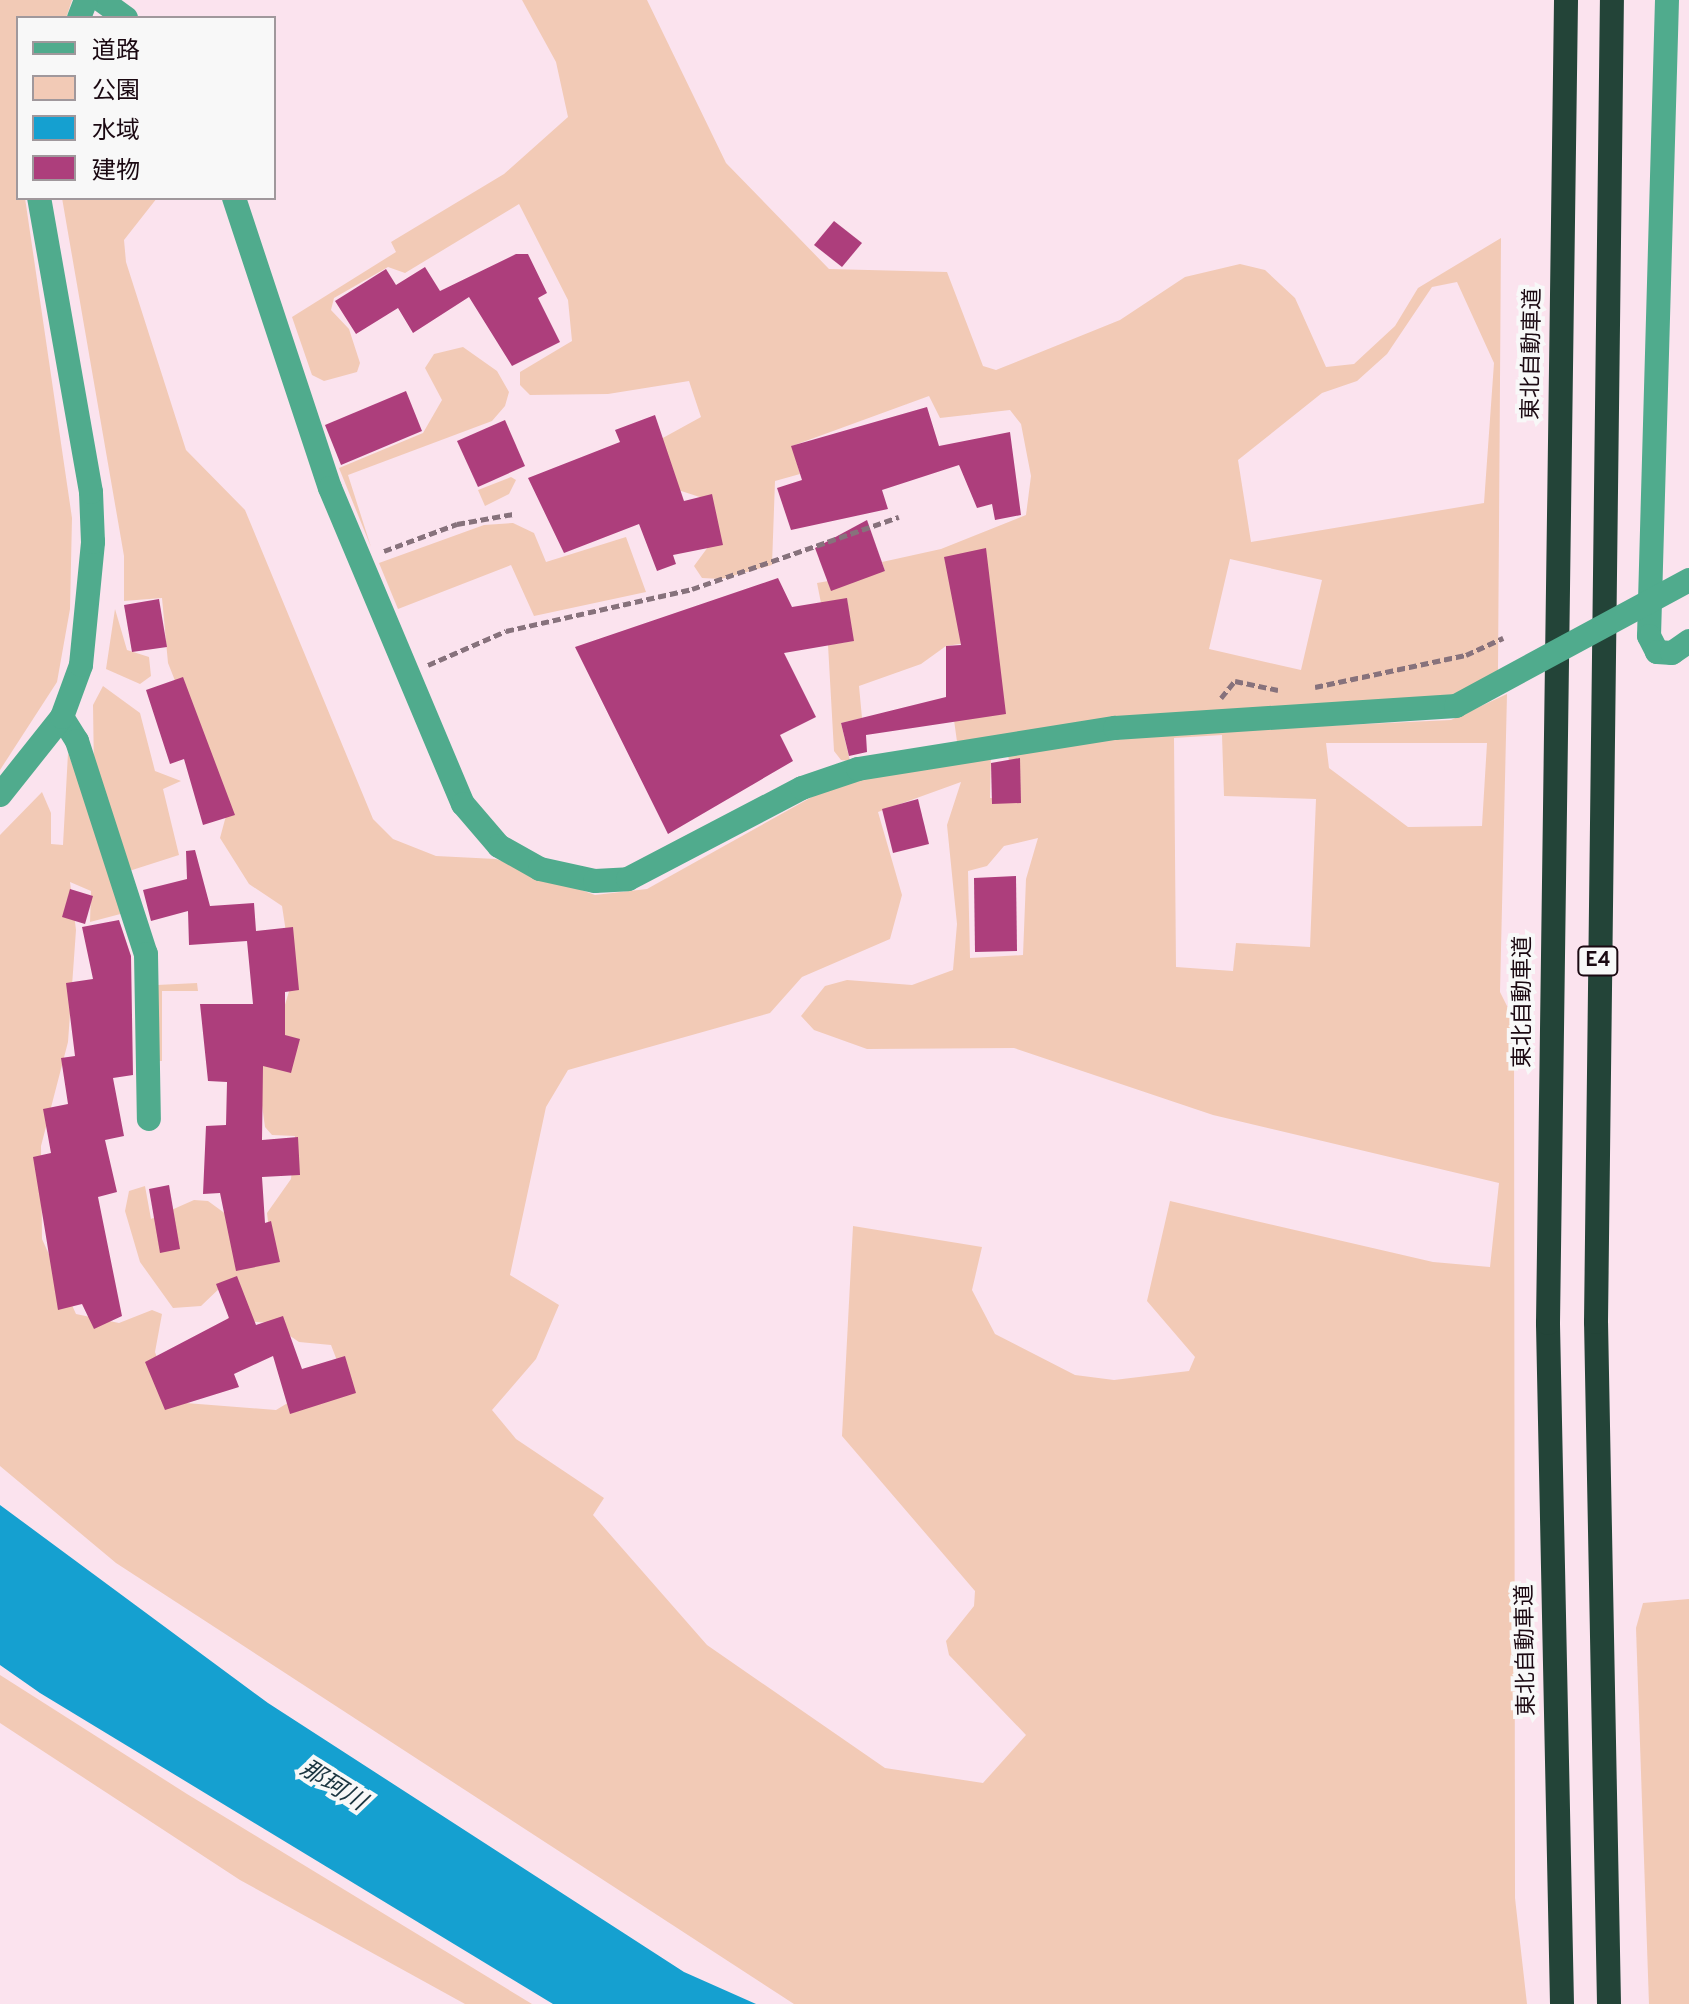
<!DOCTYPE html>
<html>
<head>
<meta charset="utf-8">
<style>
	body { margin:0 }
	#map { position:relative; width:1689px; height:2004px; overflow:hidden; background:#fbe3ee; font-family:Overpass,"Noto Sans JP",sans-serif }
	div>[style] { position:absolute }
	.green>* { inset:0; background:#f2cab6 }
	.water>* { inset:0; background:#15a0d0 }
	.building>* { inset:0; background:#ad3e7c }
	.path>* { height:5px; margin-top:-2.5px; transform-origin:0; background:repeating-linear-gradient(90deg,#87727c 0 8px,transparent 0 12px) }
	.minor>* { height:24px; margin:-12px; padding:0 12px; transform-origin:12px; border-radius:12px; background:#50ab8d }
	.highway>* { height:24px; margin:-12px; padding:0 12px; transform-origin:12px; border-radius:12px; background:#234438 }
	.minor-bridge>* { height:24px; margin:-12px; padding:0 12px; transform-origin:12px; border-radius:12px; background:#50ab8d }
	span { translate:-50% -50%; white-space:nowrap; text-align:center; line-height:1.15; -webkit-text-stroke:8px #f8f8f8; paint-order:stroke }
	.shield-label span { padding:2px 6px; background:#f8f8f8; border:2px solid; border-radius:6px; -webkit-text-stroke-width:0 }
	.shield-label { font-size:20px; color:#1b0912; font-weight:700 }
	.street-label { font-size:22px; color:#1b0912 }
	.water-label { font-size:24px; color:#1b3540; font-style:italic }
	.legend { position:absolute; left:16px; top:16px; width:260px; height:184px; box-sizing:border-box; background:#f8f8f8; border:2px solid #a0989c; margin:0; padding:10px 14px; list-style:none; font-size:24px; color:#1b0912 }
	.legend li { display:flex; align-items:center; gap:16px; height:40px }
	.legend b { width:40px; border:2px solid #a0989c }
</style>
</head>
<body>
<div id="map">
	<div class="green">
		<i style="clip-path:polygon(0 0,72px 0,66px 18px,18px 18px,18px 198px,25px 198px,72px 518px,70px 609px,57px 682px,0 770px)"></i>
		<i style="clip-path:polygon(evenodd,522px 0,647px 0,726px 163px,829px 269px,947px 272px,983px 366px,996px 370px,1120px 320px,1185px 277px,1240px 264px,1265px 270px,1295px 298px,1326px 367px,1354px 364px,1395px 326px,1418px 288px,1501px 238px,1498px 671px,1445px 700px,1107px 736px,1451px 720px,1507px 694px,1500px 992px,1514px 1020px,1515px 1898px,1527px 2004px,794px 2004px,116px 1563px,0 1466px,0 835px,42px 792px,51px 813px,51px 844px,63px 845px,68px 753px,128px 912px,90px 922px,91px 891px,70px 882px,76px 930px,68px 1042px,41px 1146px,42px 1239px,76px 1314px,119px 1323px,152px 1310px,162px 1314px,155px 1352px,173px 1402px,276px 1410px,341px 1371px,331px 1345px,299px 1342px,271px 1323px,227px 1320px,233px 1310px,224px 1284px,201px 1306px,173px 1308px,140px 1262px,125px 1211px,129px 1191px,145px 1186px,151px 1219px,194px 1200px,208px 1201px,271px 1247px,267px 1213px,291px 1179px,295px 1136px,272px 1135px,265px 1127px,257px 1069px,273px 1045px,293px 978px,282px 906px,249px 884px,220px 838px,227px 812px,168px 663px,162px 598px,124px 601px,124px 556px,62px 198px,157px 198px,124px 240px,126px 262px,186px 450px,245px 510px,373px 819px,393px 839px,436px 856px,496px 859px,595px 895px,647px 889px,828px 788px,959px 756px,954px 720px,992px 639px,946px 646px,921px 664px,859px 686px,862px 718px,841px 723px,850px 761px,841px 760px,834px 751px,828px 645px,853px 641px,847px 599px,821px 603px,817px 583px,885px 571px,882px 562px,941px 549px,1026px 515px,1031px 476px,1021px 424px,1010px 410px,940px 418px,929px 396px,792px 446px,800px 474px,775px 481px,772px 565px,721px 579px,702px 578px,694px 566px,719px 532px,709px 500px,675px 489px,661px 439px,701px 417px,689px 381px,608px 394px,530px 395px,520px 385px,520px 372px,572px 341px,568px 300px,519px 204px,405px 273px,388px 267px,334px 298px,331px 310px,349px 329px,360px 363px,357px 372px,324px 381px,312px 375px,292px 317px,396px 252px,391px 242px,504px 174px,568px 117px,556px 62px,522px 0,1457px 282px,1494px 363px,1484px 503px,1251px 542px,1238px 460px,1322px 393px,1357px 381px,1387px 354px,1432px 287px,1457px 282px,522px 0,1230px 559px,1322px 580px,1301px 670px,1209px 649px,1230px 559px,522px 0,1222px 735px,1224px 796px,1316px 799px,1310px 947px,1236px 943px,1233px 971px,1176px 967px,1174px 738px,1222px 735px,522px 0,1326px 743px,1487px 743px,1482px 826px,1408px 827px,1329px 768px,1326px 743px,522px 0,1008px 755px,1015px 799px,990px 798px,991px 756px,1008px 755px,522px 0,961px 782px,947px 825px,957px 924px,953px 970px,912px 985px,847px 980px,825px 986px,801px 1016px,814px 1030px,867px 1049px,1014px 1048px,1213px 1115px,1499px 1183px,1490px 1267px,1433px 1262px,1170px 1201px,1147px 1301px,1195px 1357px,1189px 1371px,1114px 1380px,1075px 1375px,995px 1334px,972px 1290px,982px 1247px,853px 1226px,842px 1436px,975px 1591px,974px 1606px,946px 1641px,949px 1655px,1026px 1735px,983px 1783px,885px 1768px,707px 1645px,593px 1515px,604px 1498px,516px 1439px,492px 1410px,536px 1359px,559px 1305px,510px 1275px,546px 1107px,568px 1070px,770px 1013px,802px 977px,890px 939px,902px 895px,878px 812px,961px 782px,522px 0,1038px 838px,1026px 879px,1023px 955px,970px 958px,968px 871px,987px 866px,1004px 846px,1038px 838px)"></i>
		<i style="clip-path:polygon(463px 347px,497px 371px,509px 392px,505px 406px,492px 421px,348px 475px,371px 547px,339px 468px,423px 433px,442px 400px,425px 368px,434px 354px)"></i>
		<i style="clip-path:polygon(511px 477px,516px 480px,509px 494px,485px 506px,478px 490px)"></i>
		<i style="clip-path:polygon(513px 523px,534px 533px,546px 562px,626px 537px,646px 592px,534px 616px,511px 565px,398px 609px,379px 563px,484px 525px)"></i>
		<i style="clip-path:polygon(115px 609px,127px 650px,149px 657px,151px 676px,140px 684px,106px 669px)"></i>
		<i style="clip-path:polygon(103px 686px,140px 713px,155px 771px,181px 781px,163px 789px,179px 855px,126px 872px,94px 772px,93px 705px)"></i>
		<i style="clip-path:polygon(197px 983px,198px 991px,162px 991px,162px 1061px,156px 1061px,157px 985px)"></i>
		<i style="clip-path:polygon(1689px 1599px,1689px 2004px,1649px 2004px,1636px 1628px,1643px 1603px)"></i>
		<i style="clip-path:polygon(0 1675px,187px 1794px,532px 2004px,465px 2004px,240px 1880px,0 1723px)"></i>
	</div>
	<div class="water">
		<i style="clip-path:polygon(0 1505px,268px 1703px,684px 1972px,756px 2004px,553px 2004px,40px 1693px,0 1665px)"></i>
	</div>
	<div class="building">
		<i style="clip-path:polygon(834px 221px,862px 243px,842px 267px,814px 245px)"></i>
		<i style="clip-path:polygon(516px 254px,528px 254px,547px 293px,538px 298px,560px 342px,512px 366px,469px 297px,413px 333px,398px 308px,356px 334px,335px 301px,386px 269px,396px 285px,425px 267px,440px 291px)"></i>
		<i style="clip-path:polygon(406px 391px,422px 431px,341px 465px,325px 425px)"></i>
		<i style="clip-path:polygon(927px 407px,939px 446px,1010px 432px,1021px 515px,995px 520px,992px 504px,977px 508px,959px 465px,882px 490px,888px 509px,791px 530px,777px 488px,802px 480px,791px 446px)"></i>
		<i style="clip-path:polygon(655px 415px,684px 501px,712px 494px,723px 545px,673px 555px,676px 564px,657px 571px,639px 524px,564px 553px,528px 478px,620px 442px,615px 430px)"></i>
		<i style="clip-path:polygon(505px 420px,525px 466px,478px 487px,457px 441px)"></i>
		<i style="clip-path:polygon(867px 520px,885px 571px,831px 591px,815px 548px)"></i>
		<i style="clip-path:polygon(986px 548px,1006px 714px,866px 735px,867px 752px,849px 756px,841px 723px,946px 697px,946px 646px,961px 645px,944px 557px)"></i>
		<i style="clip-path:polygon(778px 578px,792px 607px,847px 598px,854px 641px,784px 653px,816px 717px,780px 735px,793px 761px,668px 834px,575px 647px)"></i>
		<i style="clip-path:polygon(159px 599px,167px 647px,132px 652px,124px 605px)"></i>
		<i style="clip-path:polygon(183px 677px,235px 815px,203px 825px,184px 759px,170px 764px,146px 690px)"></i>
		<i style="clip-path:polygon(1020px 758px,1021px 803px,992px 804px,991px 763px)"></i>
		<i style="clip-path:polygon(918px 799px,929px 844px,893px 853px,882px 809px)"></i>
		<i style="clip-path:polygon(195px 850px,210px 906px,254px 903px,256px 931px,293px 927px,299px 990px,285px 992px,285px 1035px,300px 1039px,291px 1073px,263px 1066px,262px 1140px,298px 1137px,300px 1175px,262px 1177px,265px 1223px,271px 1221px,280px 1262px,236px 1271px,220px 1193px,203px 1194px,206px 1126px,226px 1125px,227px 1082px,208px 1081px,200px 1004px,253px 1004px,247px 941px,189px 945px,188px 911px,151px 921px,143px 890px,187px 879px,186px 851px)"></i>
		<i style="clip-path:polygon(1016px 876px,1017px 951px,975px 952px,974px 878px)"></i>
		<i style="clip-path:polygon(70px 889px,93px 896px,85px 924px,62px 917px)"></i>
		<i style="clip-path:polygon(119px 920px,131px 956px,133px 1075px,113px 1078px,124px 1136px,105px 1140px,117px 1192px,98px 1197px,122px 1316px,94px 1329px,82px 1304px,58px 1310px,33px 1157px,51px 1153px,43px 1109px,68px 1104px,61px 1058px,75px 1056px,66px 983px,93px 979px,82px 927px)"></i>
		<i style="clip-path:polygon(169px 1185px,180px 1249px,160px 1253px,149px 1189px)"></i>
		<i style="clip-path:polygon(237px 1276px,256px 1325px,283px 1316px,302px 1369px,345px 1356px,356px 1393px,290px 1414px,273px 1356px,234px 1374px,239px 1387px,165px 1410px,145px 1362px,229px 1318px,216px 1284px)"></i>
	</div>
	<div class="path">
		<i style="left:384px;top:551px;width:78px;rotate:-20.3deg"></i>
		<i style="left:457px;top:524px;width:57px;rotate:-10.1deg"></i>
		<i style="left:428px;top:665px;width:85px;rotate:-23.6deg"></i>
		<i style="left:506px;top:631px;width:191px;rotate:-12.7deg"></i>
		<i style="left:692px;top:589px;width:219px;rotate:-19.2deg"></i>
		<i style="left:1315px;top:687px;width:154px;rotate:-12deg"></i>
		<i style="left:1466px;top:655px;width:41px;rotate:-24.7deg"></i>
		<i style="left:1221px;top:698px;width:22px;rotate:-51deg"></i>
		<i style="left:1235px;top:681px;width:44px;rotate:11.8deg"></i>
	</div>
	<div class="minor">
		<i style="left:101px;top:0;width:31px;rotate:36deg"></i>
		<i style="left:1667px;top:0;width:636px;rotate:91.62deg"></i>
		<i style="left:1649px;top:636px;width:18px;rotate:63deg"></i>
		<i style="left:1657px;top:652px;width:15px;rotate:4deg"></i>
		<i style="left:1672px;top:653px;width:21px;rotate:-35deg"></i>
		<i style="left:79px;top:18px;width:19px;rotate:-69deg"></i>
		<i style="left:234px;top:198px;width:305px;rotate:71.7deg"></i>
		<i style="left:330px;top:488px;width:343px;rotate:67.2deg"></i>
		<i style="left:463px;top:804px;width:55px;rotate:49.4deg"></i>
		<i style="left:499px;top:846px;width:47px;rotate:29.3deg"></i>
		<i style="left:540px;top:869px;width:56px;rotate:12.3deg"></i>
		<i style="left:595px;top:881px;width:33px;rotate:-3deg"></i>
		<i style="left:628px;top:879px;width:196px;rotate:-27.6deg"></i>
		<i style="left:802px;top:788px;width:59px;rotate:-18.7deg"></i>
		<i style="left:858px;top:769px;width:260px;rotate:-9.1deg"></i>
		<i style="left:1115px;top:728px;width:342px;rotate:-3.7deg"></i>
		<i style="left:62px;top:717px;width:28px;rotate:58deg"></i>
		<i style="left:77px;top:741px;width:224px;rotate:72.1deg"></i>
		<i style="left:146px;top:954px;width:165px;rotate:89deg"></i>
		<i style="left:0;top:795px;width:100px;rotate:-51.5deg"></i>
		<i style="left:62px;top:717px;width:55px;rotate:-69.9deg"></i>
		<i style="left:81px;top:665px;width:124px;rotate:-84.4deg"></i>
		<i style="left:93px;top:542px;width:50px;rotate:-92.3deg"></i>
		<i style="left:91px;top:492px;width:299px;rotate:-100deg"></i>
	</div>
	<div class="highway">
		<i style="left:1562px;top:2004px;width:681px;rotate:-91.18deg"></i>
		<i style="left:1548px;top:1323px;width:1323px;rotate:-89.22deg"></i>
		<i style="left:1609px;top:2004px;width:682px;rotate:-91.09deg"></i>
		<i style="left:1596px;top:1322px;width:1322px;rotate:-89.31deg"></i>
	</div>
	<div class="minor-bridge">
		<i style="left:1456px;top:706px;width:265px;rotate:-28.4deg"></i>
	</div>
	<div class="shield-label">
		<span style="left:1598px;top:961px">E4</span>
	</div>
	<div class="street-label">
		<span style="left:1533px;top:354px;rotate:-89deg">東北自動車道</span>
		<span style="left:1524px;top:1002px;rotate:-90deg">東北自動車道</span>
		<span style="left:1527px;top:1650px;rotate:-91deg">東北自動車道</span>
	</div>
	<div class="water-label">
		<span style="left:332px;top:1787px;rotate:32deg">那珂川</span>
	</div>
	<ul class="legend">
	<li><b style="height:10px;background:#50ab8d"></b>道路</li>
	<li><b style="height:22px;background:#f2cab6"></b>公園</li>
	<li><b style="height:22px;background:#15a0d0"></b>水域</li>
	<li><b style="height:22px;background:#ad3e7c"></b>建物</li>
	</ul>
</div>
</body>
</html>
